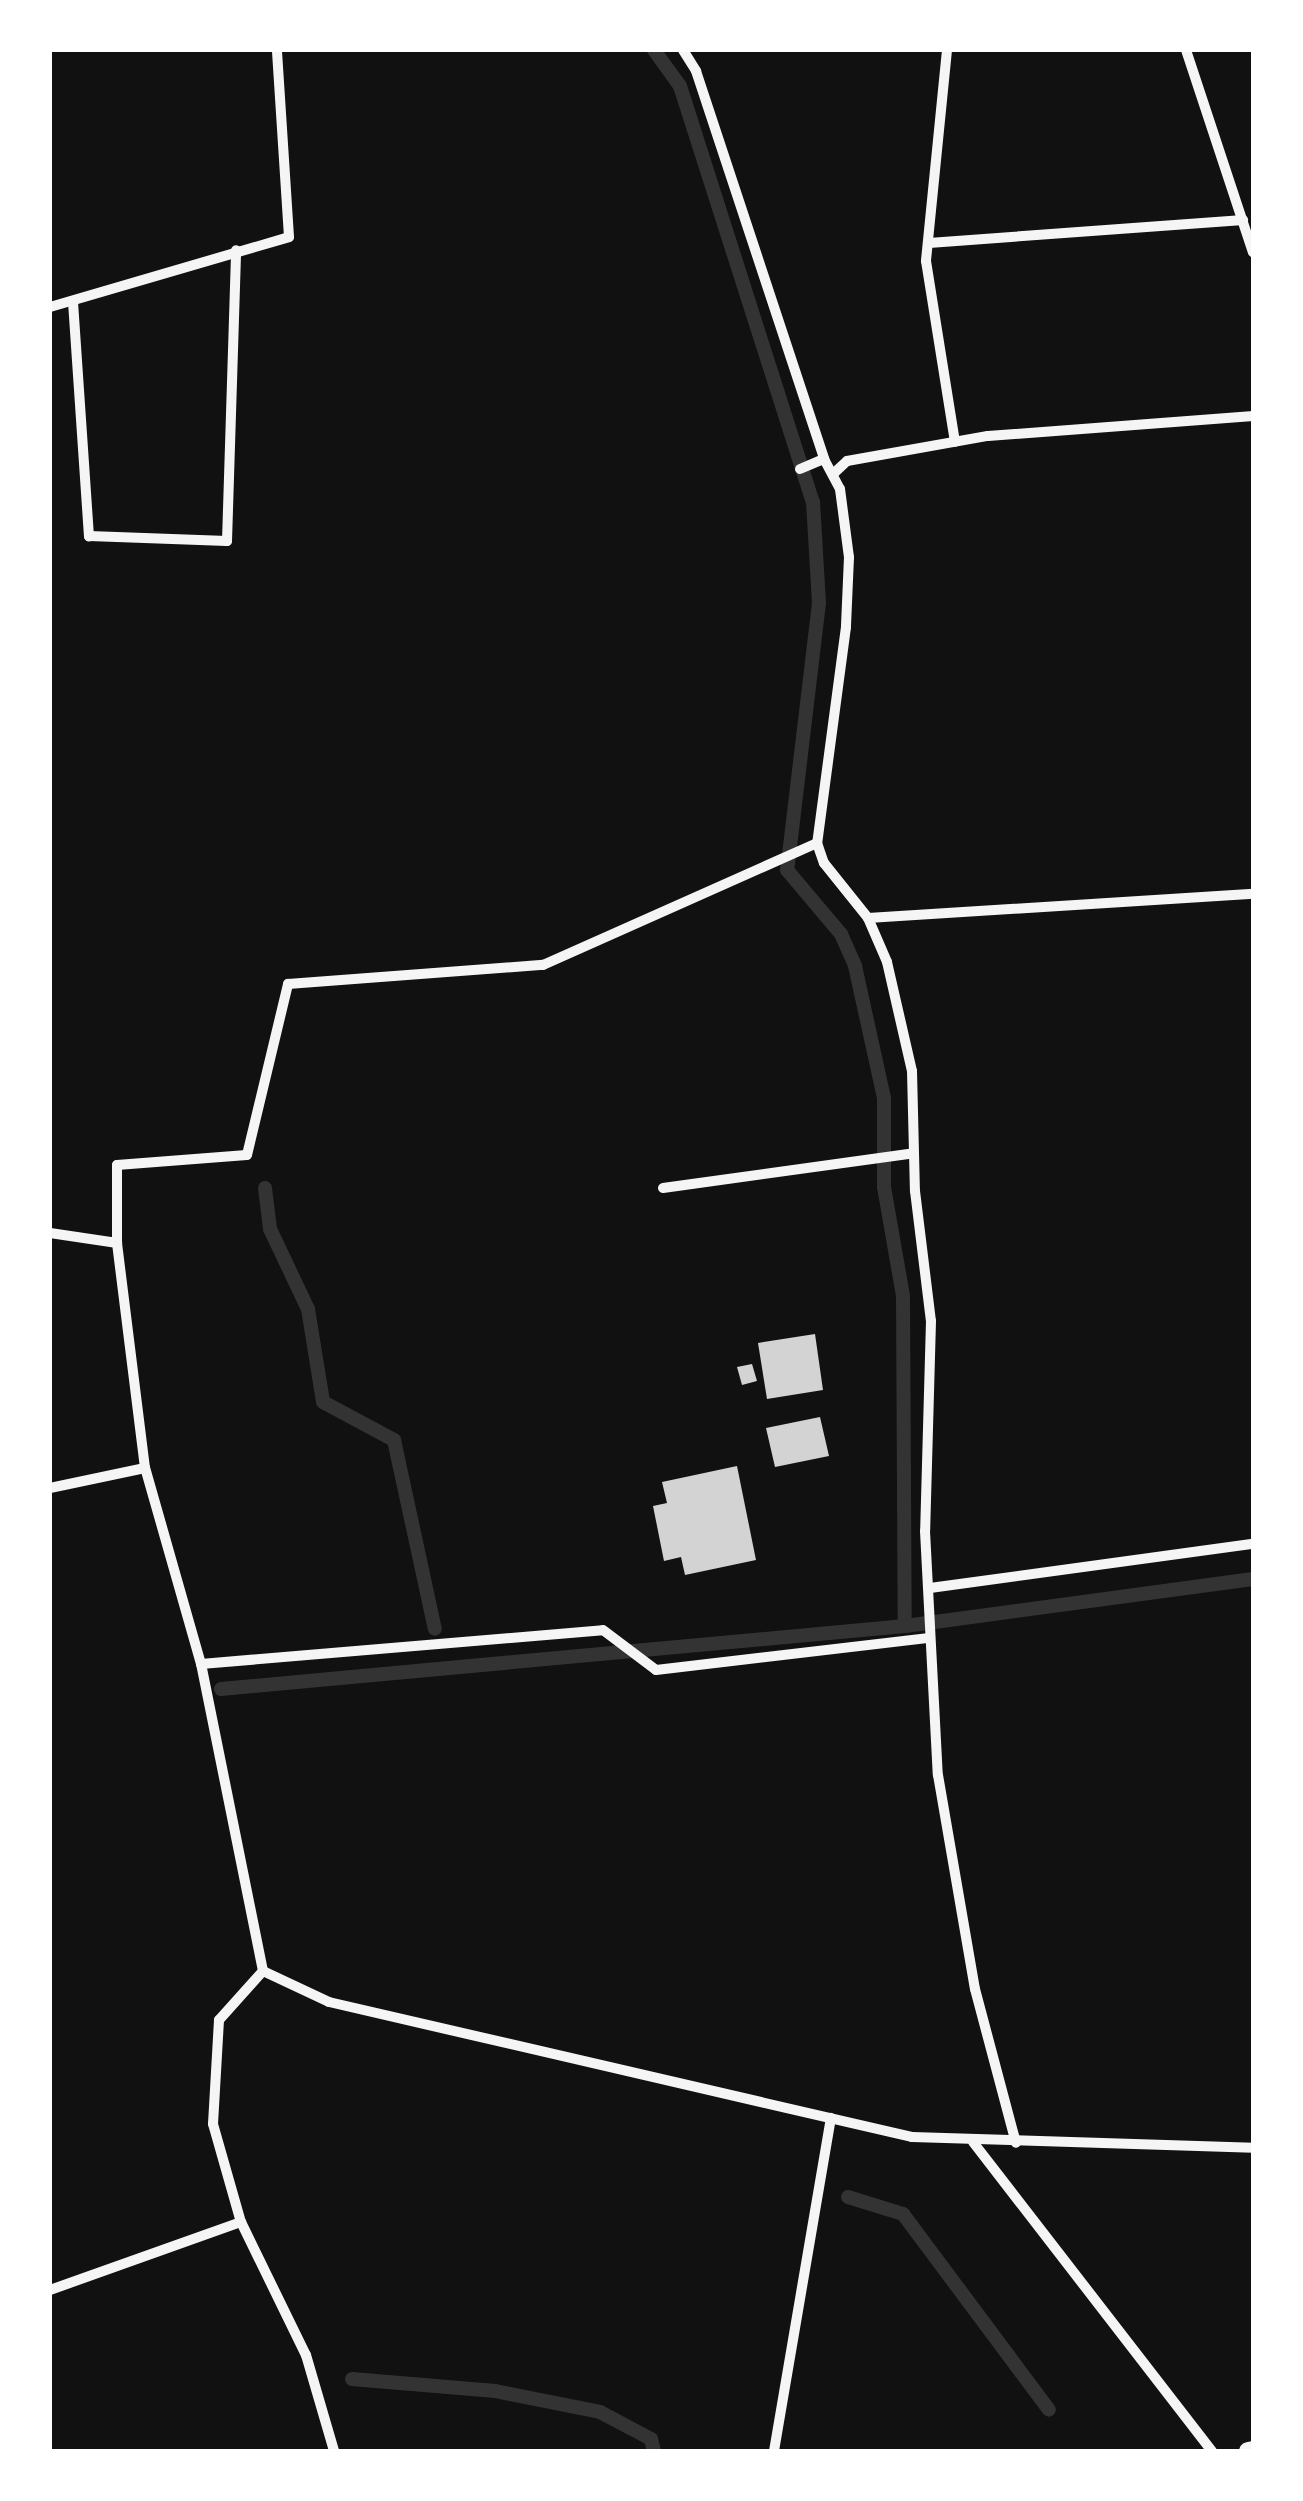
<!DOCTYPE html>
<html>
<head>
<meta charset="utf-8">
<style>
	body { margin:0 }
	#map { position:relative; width:1303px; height:2501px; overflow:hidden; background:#111; font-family:Poppins,sans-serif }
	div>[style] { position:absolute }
	.stream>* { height:14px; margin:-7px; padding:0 7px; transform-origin:7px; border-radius:7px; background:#333 }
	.building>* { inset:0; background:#d3d3d3 }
	.minor>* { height:10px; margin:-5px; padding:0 5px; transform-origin:5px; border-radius:5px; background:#f5f5f5 }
	.tertiary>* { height:18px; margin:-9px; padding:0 9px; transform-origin:9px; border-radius:9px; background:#f5f5f5 }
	span { translate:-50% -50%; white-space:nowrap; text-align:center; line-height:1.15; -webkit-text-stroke:8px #fff; paint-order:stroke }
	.frame { position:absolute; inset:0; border:52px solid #fff; pointer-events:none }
</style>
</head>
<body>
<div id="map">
	<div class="stream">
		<i style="left:654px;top:50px;width:44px;rotate:54.2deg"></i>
		<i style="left:680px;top:86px;width:437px;rotate:72.3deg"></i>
		<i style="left:813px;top:502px;width:101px;rotate:86.6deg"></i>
		<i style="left:819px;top:603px;width:269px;rotate:96.8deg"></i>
		<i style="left:787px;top:870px;width:84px;rotate:49.8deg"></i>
		<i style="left:841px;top:934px;width:35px;rotate:66deg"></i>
		<i style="left:855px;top:966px;width:135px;rotate:77.6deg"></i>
		<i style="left:884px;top:1098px;width:89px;rotate:90deg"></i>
		<i style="left:884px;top:1187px;width:111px;rotate:80.1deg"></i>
		<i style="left:903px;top:1296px;width:330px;rotate:89.7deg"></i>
		<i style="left:265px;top:1188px;width:41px;rotate:83deg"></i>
		<i style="left:270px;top:1229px;width:89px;rotate:64.6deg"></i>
		<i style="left:308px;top:1309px;width:94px;rotate:80.8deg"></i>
		<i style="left:323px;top:1402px;width:81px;rotate:28.2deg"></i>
		<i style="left:394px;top:1440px;width:193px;rotate:77.8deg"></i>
		<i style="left:221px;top:1689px;width:687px;rotate:-5.26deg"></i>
		<i style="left:905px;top:1626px;width:351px;rotate:-7.7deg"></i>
		<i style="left:848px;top:2197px;width:58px;rotate:17.2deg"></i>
		<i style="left:903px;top:2214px;width:244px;rotate:53.3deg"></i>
		<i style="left:352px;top:2379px;width:144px;rotate:4.8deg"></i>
		<i style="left:495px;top:2391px;width:107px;rotate:11.3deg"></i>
		<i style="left:600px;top:2412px;width:58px;rotate:27.9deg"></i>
		<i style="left:651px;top:2439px;width:12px;rotate:76deg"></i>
	</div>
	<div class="building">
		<i style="clip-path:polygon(815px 1334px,823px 1390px,767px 1399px,758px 1343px)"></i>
		<i style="clip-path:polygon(752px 1364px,757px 1381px,742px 1385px,737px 1367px)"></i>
		<i style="clip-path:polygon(820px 1417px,829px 1456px,775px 1467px,766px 1428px)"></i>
		<i style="clip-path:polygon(737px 1466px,756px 1560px,685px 1575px,681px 1557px,664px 1561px,653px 1506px,667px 1503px,662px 1482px)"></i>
	</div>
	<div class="minor">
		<i style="left:683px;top:50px;width:25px;rotate:58deg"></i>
		<i style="left:696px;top:71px;width:409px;rotate:71.7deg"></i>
		<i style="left:824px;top:459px;width:34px;rotate:62deg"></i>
		<i style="left:840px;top:489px;width:69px;rotate:82.5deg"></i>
		<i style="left:849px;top:557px;width:70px;rotate:92.5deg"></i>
		<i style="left:846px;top:627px;width:218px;rotate:97.6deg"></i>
		<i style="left:817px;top:843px;width:21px;rotate:71deg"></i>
		<i style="left:824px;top:863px;width:70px;rotate:51.3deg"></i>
		<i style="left:868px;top:918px;width:48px;rotate:66.6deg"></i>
		<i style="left:887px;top:962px;width:112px;rotate:77.1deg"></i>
		<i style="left:912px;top:1071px;width:120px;rotate:88.6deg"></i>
		<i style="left:915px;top:1191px;width:131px;rotate:83deg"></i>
		<i style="left:931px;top:1321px;width:210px;rotate:91.6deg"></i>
		<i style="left:925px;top:1531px;width:244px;rotate:87deg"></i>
		<i style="left:938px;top:1775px;width:217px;rotate:80.2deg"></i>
		<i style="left:975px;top:1989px;width:159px;rotate:75.1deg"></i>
		<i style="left:947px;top:50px;width:212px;rotate:95.7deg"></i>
		<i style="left:926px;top:261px;width:183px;rotate:80.9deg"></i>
		<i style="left:1186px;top:50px;width:213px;rotate:71.7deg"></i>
		<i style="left:929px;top:243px;width:315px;rotate:-4.2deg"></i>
		<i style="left:73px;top:302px;width:235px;rotate:86.1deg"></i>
		<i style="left:89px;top:536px;width:138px;rotate:2.1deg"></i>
		<i style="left:227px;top:541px;width:291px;rotate:-88.2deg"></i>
		<i style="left:50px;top:307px;width:249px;rotate:-16.3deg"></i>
		<i style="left:289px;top:237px;width:187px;rotate:-93.7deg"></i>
		<i style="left:800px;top:469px;width:26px;rotate:-23deg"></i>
		<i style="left:833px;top:474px;width:19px;rotate:-43deg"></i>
		<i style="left:847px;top:461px;width:143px;rotate:-10.1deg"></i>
		<i style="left:988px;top:436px;width:266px;rotate:-4.3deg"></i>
		<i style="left:868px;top:918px;width:386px;rotate:-3.6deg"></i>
		<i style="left:663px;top:1188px;width:253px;rotate:-7.9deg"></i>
		<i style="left:50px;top:1233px;width:68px;rotate:8.5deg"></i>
		<i style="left:50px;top:1488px;width:97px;rotate:-11.9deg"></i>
		<i style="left:930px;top:1588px;width:326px;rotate:-7.8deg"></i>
		<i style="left:201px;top:1664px;width:403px;rotate:-4.8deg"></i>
		<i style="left:603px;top:1630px;width:66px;rotate:37deg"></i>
		<i style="left:656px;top:1670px;width:273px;rotate:-6.7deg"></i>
		<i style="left:263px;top:1971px;width:313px;rotate:-101.4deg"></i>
		<i style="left:201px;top:1664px;width:204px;rotate:-105.9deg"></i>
		<i style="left:145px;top:1468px;width:227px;rotate:-97.1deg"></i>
		<i style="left:117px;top:1243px;width:78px;rotate:-90deg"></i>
		<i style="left:117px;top:1165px;width:130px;rotate:-4.4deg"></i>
		<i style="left:247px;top:1155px;width:176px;rotate:-76.5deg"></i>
		<i style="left:288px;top:984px;width:256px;rotate:-4.3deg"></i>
		<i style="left:543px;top:965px;width:300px;rotate:-24deg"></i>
		<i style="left:263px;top:1971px;width:73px;rotate:25.2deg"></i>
		<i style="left:329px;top:2002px;width:598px;rotate:13.04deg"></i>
		<i style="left:912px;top:2137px;width:341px;rotate:1.8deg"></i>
		<i style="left:263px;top:1971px;width:66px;rotate:131.9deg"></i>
		<i style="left:219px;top:2020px;width:104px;rotate:93.3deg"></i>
		<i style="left:213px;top:2124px;width:102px;rotate:74.1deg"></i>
		<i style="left:241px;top:2222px;width:148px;rotate:64deg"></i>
		<i style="left:306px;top:2355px;width:100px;rotate:73.7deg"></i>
		<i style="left:973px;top:2142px;width:391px;rotate:52.3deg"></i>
		<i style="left:50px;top:2290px;width:203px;rotate:-19.6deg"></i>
		<i style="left:774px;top:2451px;width:338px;rotate:-80.3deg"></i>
	</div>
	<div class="tertiary">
		<i style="left:1248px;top:2451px;width:5px;rotate:-11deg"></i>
	</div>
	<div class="frame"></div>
</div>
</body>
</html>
